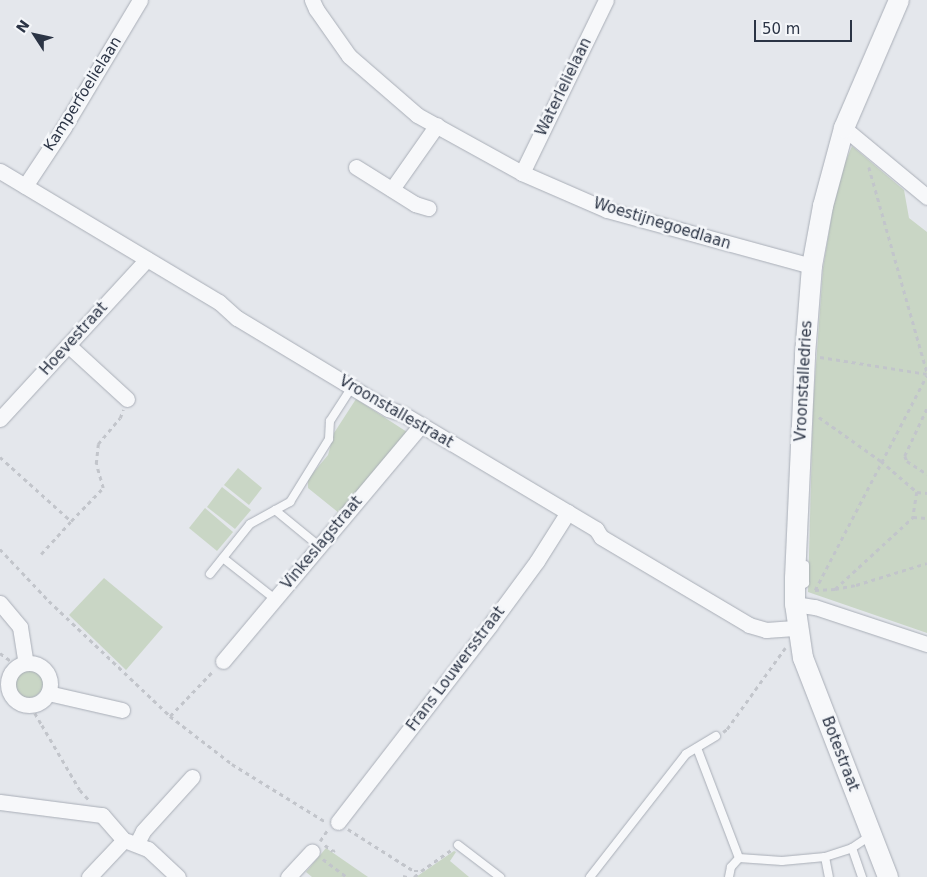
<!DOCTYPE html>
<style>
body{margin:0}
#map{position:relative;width:927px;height:877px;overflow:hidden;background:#e4e7ec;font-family:"DejaVu Sans",sans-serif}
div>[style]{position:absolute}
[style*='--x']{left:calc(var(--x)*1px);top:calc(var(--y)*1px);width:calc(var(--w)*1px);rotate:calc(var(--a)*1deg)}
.green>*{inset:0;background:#c9d6c5}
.round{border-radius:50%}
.path>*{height:2.5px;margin-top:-1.25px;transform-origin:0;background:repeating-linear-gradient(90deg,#c2c5cb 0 4px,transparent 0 8px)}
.roads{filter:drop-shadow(0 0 1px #a9aeb7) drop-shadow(0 0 1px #a9aeb7)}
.service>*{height:8px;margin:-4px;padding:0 4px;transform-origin:4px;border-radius:4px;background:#f7f8fa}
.minor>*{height:15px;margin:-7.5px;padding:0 7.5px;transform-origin:7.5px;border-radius:7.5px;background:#f7f8fa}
.minor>.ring{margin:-7.5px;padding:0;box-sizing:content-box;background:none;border:15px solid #f7f8fa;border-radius:50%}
.tertiary>*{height:20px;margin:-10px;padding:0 10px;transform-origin:10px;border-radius:10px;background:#f7f8fa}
span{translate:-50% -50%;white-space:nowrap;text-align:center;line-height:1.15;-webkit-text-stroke:5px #f4f6f9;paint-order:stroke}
.street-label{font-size:15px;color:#2b3445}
.north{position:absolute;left:10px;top:10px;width:50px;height:50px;-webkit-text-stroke:4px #f4f6f9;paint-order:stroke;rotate:305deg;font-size:14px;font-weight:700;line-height:20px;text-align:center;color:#2b3445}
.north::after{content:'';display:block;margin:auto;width:18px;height:22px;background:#2b3445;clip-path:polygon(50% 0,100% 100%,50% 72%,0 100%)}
.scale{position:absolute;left:754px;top:20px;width:98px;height:22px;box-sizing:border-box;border:2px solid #2b3445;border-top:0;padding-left:6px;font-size:15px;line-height:18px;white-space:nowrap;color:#2b3445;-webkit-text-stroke:4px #f4f6f9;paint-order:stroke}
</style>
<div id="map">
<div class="green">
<i style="clip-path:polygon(852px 146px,904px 190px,909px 218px,927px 232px,927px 633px,808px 592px,813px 406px,823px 268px,833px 208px,845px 163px)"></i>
<i style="clip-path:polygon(356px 399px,407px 432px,339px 513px,308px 488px,308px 479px,328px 455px,334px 433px)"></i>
<i style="clip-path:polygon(238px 468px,262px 488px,249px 505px,224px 485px)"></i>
<i style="clip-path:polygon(222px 487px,251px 510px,235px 529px,207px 507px)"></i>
<i style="clip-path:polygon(205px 508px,233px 532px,217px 551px,189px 528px)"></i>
<i style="clip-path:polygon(104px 578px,163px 627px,126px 670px,69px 615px)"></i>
<i class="round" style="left:13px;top:668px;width:30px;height:30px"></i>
<i style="clip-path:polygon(326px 848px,368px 877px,312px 877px,306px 872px)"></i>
<i style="clip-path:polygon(454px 851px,456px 852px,450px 861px,469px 877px,416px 877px)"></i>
</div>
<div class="path">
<i style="--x:869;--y:167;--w:213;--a:74.2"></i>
<i style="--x:820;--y:357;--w:108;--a:9"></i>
<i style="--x:927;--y:409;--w:52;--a:115.1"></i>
<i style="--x:905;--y:456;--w:5;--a:68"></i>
<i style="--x:907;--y:461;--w:24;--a:33"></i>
<i style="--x:819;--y:417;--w:76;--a:35.4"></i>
<i style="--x:881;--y:461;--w:48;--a:40.7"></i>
<i style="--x:917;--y:492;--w:10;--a:6"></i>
<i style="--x:0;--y:457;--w:96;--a:42"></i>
<i style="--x:71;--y:521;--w:46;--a:-45.9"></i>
<i style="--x:103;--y:488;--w:25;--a:-106"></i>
<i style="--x:96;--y:464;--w:20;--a:-84"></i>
<i style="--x:98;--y:444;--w:34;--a:-50"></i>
<i style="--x:120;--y:418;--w:9;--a:-69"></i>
<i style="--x:917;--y:492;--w:25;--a:99"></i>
<i style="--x:913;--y:517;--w:14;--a:4"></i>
<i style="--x:0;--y:549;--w:71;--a:46.7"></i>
<i style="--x:49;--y:601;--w:167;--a:43.5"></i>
<i style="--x:170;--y:716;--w:78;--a:37.7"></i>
<i style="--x:232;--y:764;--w:110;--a:31.7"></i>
<i style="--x:41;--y:554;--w:45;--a:-47.7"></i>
<i style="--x:835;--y:589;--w:21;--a:-11"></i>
<i style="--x:856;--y:585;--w:74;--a:-17.2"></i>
<i style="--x:815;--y:590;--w:242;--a:-62.5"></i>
<i style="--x:815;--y:590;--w:20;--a:-3"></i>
<i style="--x:835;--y:589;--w:106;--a:-42.7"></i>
<i style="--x:0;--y:653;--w:14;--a:36"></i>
<i style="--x:35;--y:704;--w:9;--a:90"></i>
<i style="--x:35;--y:713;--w:14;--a:60"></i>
<i style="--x:42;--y:725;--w:75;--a:59.7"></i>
<i style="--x:80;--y:790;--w:13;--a:48"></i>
<i style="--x:170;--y:716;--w:62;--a:-46.3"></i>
<i style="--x:723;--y:732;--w:5;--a:-37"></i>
<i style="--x:727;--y:729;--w:100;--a:-54.4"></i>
<i style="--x:348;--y:829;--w:78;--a:32.5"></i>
<i style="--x:414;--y:871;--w:7;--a:0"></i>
<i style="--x:421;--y:871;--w:37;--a:-35"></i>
<i style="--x:320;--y:841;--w:14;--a:-56"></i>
<i style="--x:325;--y:845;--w:10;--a:37"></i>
<i style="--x:333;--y:851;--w:2;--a:-27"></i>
<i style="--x:323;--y:859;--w:30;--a:37"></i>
<i style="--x:403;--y:876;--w:4;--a:14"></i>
<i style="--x:414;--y:877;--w:8;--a:-40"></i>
</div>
<div class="roads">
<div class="service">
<i style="--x:275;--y:510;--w:57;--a:39.3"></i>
<i style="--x:223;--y:558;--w:66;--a:38.3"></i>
<i style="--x:210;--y:574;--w:64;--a:-51.3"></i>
<i style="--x:250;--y:524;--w:46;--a:-28.8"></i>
<i style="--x:290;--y:502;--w:74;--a:-58.2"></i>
<i style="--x:329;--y:439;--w:18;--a:-87"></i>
<i style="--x:330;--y:421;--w:40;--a:-57.1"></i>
<i style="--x:797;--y:589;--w:10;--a:-37"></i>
<i style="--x:805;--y:583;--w:18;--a:-90"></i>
<i style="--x:697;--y:748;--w:118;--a:69.1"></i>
<i style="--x:739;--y:858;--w:43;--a:4"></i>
<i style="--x:782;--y:861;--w:43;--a:-5.3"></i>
<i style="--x:825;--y:857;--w:28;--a:-18"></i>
<i style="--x:852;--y:848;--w:22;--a:-34"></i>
<i style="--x:458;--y:845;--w:53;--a:37.3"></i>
<i style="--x:852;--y:848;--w:31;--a:71"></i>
<i style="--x:825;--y:857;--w:20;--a:79"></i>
<i style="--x:590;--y:877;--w:156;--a:-52"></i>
<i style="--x:686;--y:754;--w:35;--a:-31"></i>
<i style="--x:729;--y:877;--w:10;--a:-79"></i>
<i style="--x:731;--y:867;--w:12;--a:-48"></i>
</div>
<div class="minor">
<i style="--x:312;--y:0;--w:10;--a:66"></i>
<i style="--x:316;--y:9;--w:57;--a:54.9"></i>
<i style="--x:349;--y:56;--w:90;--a:40.9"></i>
<i style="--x:417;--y:115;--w:120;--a:28.9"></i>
<i style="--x:522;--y:173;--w:93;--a:23.5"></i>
<i style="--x:607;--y:210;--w:213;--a:15.3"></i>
<i style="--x:844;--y:128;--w:108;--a:39.7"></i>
<i style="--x:356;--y:167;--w:70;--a:32.1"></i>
<i style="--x:415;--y:204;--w:14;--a:17"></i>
<i style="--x:0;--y:171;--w:255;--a:30.9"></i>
<i style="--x:219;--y:302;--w:24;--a:42"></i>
<i style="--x:237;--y:318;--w:176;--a:31.1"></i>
<i style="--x:388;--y:409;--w:16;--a:18"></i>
<i style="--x:403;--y:414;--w:225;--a:30.8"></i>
<i style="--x:596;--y:529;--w:9;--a:58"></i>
<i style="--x:601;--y:537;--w:172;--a:30.7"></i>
<i style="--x:749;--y:625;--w:18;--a:16"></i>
<i style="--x:766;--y:630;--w:32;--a:-4"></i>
<i style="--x:522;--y:173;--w:192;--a:-64.1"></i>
<i style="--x:25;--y:186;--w:71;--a:-56.5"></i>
<i style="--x:64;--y:127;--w:148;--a:-59.1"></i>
<i style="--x:392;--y:189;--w:78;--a:-54.9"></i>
<i style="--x:68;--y:345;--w:80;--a:42.5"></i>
<i style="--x:0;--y:419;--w:217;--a:-47.4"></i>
<i style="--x:0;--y:603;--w:31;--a:50"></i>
<i style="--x:20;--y:627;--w:36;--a:81"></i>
<i style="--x:795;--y:604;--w:20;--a:9"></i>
<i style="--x:815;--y:607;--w:118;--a:18.3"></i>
<i style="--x:223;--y:661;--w:308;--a:-50"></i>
<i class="ring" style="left:8px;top:663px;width:27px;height:27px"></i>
<i style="--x:48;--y:693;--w:76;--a:12.9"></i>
<i style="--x:0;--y:802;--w:103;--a:7.3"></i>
<i style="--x:102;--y:815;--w:33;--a:49"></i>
<i style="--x:338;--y:822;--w:249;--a:-52.3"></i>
<i style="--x:490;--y:625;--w:79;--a:-53.7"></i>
<i style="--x:537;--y:561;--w:58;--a:-57.7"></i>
<i style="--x:127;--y:841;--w:22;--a:21"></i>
<i style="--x:148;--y:849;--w:41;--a:43"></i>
<i style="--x:137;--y:843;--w:13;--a:-63"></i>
<i style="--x:143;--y:831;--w:73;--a:-47.8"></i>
<i style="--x:89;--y:877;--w:51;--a:-46.6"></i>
<i style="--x:288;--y:877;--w:35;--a:-47"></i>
</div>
<div class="tertiary">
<i style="--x:888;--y:877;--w:235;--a:-111.2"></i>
<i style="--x:803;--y:658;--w:55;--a:-98.4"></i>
<i style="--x:795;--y:604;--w:26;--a:-90"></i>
<i style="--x:795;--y:578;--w:223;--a:-87.4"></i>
<i style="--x:805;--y:355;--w:89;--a:-85.5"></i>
<i style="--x:812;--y:266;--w:61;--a:-79.6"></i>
<i style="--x:823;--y:206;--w:81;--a:-74.9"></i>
<i style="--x:844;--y:128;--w:139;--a:-66.7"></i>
</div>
</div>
<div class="street-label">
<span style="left:564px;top:87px;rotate:-64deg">Waterlelielaan</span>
<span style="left:83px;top:94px;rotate:-58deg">Kamperfoelielaan</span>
<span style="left:662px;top:224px;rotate:17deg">Woestijnegoedlaan</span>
<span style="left:74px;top:339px;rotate:-48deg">Hoevestraat</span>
<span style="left:804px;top:381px;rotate:-87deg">Vroonstalledries</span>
<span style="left:396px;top:412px;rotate:30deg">Vroonstallestraat</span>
<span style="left:322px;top:543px;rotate:-50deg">Vinkeslagstraat</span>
<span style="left:456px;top:669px;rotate:-53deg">Frans Louwersstraat</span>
<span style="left:840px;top:754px;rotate:69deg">Botestraat</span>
</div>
<div class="north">N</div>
<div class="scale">50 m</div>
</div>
